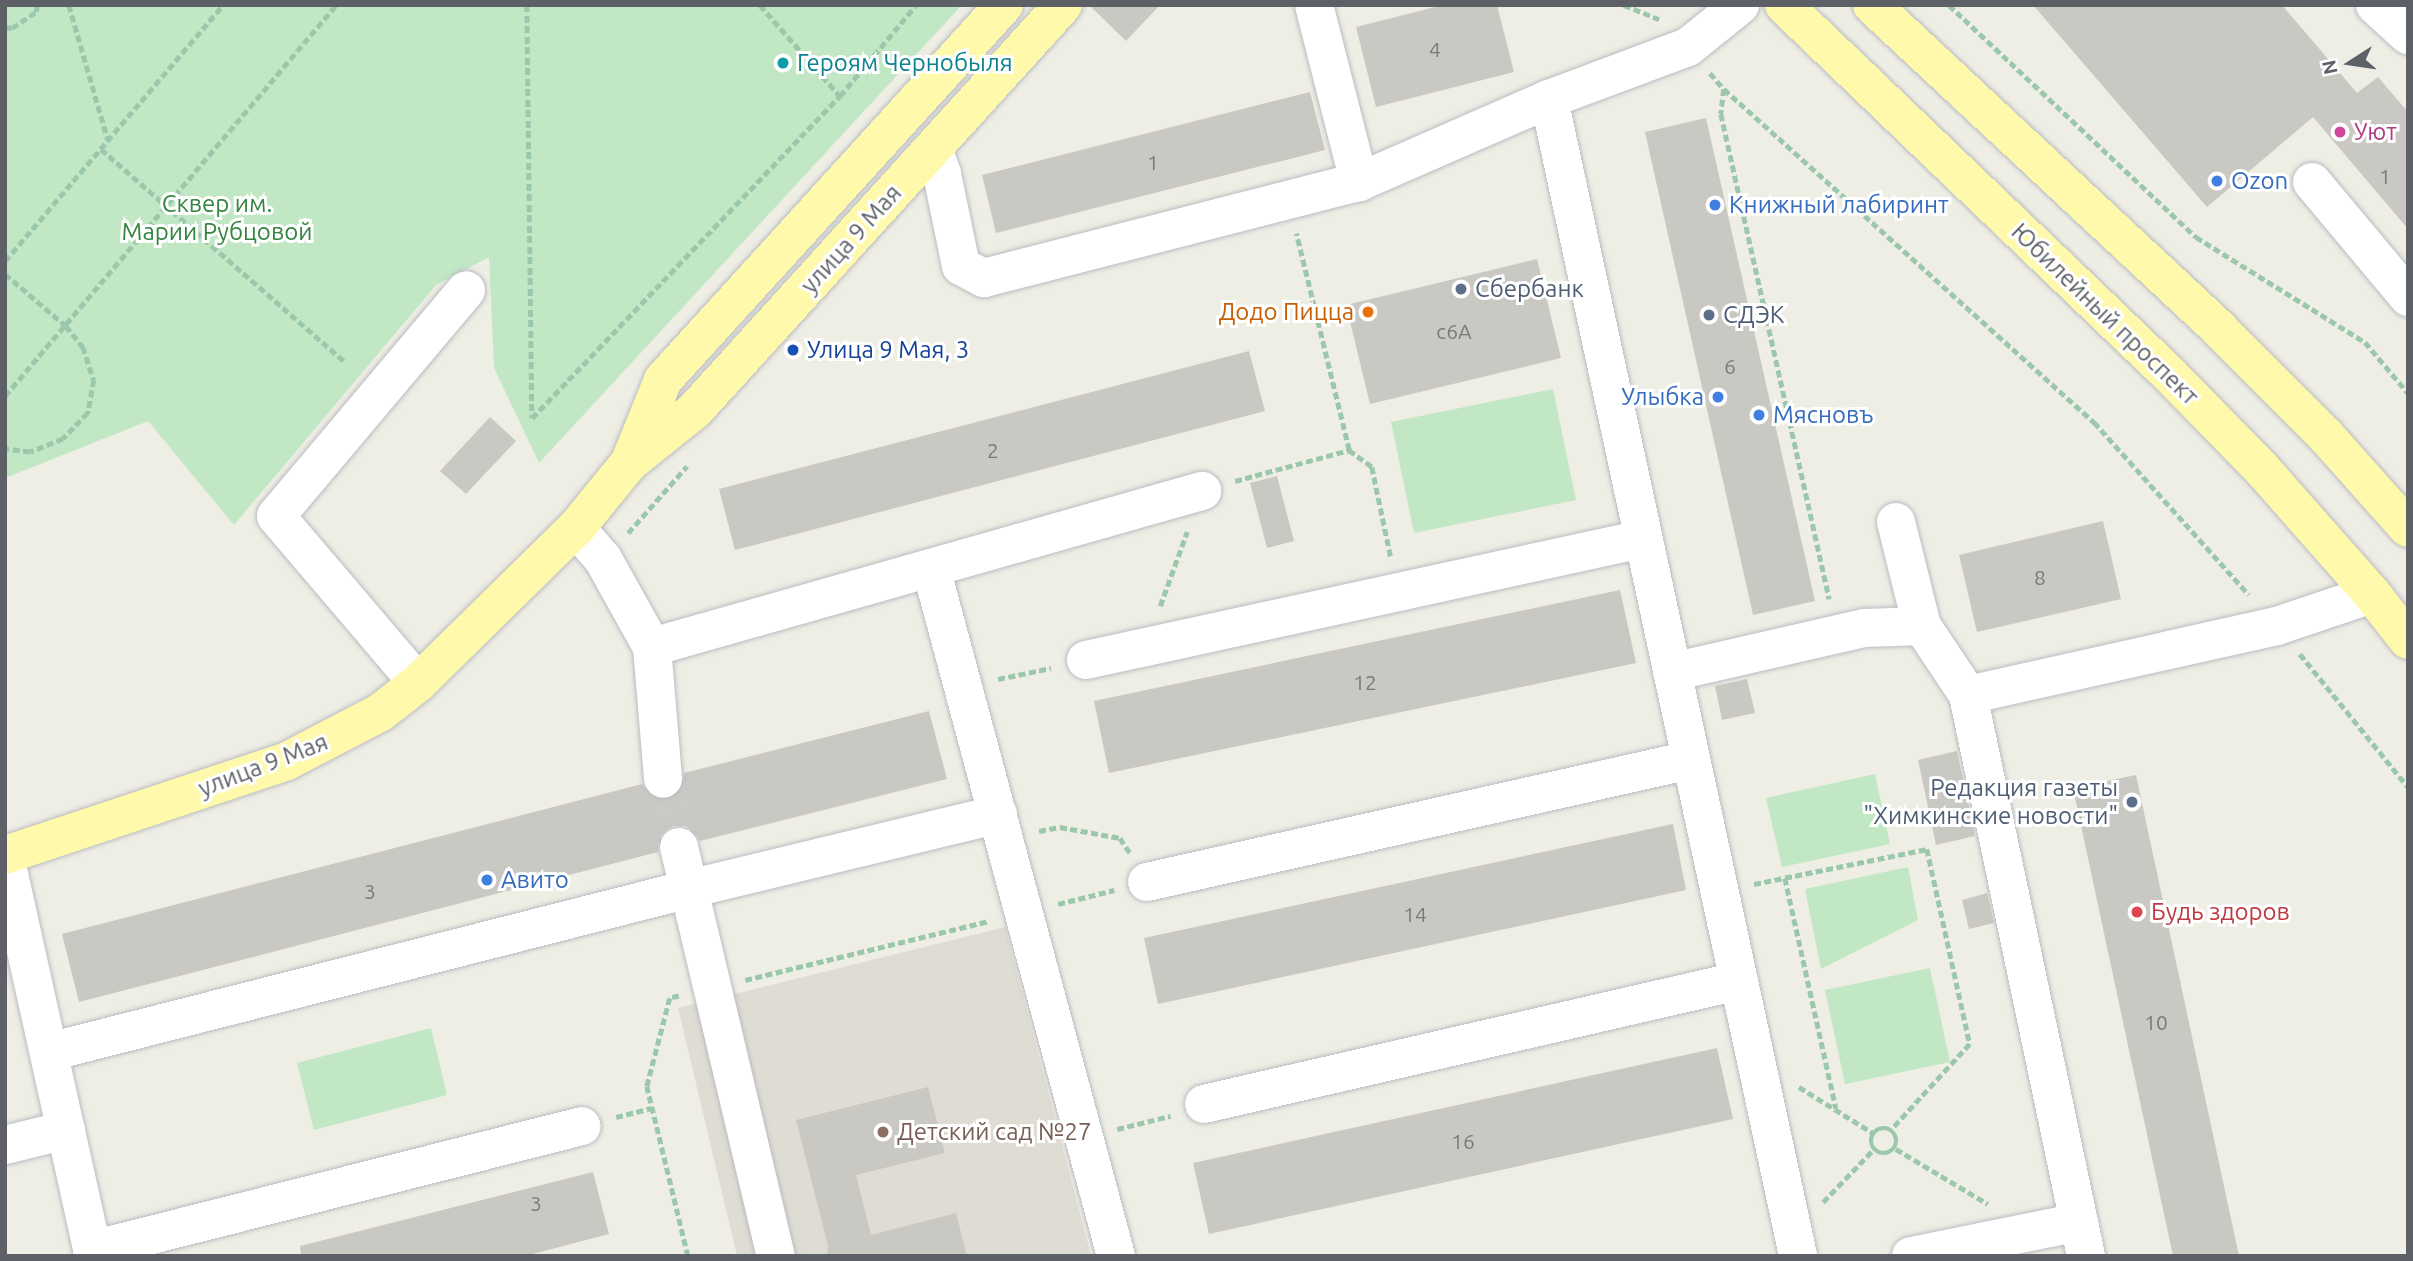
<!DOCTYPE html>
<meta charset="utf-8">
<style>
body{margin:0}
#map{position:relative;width:2413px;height:1261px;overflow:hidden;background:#efeee5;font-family:Ubuntu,sans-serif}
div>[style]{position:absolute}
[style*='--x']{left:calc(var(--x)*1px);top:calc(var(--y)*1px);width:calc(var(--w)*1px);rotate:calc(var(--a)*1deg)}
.education>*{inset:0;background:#dfddd3}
.green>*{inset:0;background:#c2e7c5}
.building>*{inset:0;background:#cac8c2}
.minor-tunnel>*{height:38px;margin-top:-19px;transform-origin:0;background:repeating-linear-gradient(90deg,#cacac5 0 38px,transparent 0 57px)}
.path>*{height:4.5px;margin-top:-2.25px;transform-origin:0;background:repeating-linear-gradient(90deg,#9bc8ac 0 7px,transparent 0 10.5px)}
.path>.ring{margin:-2.25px;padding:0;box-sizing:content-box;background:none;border:4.5px solid #9bc8ac;border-radius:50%}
.roads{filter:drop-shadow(0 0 2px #babcc1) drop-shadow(0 0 2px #babcc1)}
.minor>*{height:38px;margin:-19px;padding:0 19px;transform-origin:19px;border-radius:19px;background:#fff}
.major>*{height:38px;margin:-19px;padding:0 19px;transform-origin:19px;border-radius:19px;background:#fff9ab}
.dots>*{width:19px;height:19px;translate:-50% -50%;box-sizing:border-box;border:4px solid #fff;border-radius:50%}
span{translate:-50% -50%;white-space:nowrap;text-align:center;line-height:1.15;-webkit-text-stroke:6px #fff;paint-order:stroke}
.number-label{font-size:21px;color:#787a7d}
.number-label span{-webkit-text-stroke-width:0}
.culture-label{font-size:24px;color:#0d838f}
.left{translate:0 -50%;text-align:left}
.hotel-label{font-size:24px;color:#b23c85}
.shop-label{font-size:24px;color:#366cbe}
.right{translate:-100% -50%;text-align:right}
.park-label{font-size:24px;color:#348540}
.street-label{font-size:24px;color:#5d6066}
.service-label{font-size:24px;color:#4e5e75}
.food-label{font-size:24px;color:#c56008}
.transit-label{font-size:24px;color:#164399}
.health-label{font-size:24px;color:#be3a42}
.education-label{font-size:24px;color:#785e54}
.frame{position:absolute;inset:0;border:7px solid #5d6066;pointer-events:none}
.north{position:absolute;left:2315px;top:28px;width:70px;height:70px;-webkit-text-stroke:5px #fff;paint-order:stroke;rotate:258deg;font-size:19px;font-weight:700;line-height:28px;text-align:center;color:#5d6066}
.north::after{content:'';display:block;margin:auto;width:24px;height:32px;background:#5d6066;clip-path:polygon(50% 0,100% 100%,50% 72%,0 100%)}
</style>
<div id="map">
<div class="education">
<i style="clip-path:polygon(1005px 927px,1091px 1256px,737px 1256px,678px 1008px)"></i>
</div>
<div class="green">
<i style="clip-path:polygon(5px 5px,962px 5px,539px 463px,494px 368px,489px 257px,436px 285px,234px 525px,148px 421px,5px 478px)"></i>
<i style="clip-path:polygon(1553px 389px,1576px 500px,1414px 533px,1391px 422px)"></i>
<i style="clip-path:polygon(1875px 774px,1890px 844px,1782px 867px,1766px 798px)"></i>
<i style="clip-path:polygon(1908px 867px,1918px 920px,1821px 969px,1805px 889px)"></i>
<i style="clip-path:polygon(1930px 968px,1950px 1062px,1845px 1084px,1825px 990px)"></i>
<i style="clip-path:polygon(431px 1028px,447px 1095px,314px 1130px,297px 1063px)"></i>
</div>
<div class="building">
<i style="clip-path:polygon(1089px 5px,1160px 5px,1126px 41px)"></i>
<i style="clip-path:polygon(1443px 5px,1497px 5px,1514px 72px,1376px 107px,1356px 27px)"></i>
<i style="clip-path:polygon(2033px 5px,2282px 5px,2357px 93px,2378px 77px,2408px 112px,2408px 229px,2313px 117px,2207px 207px)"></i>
<i style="clip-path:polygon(1310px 92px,1325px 150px,996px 233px,982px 175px)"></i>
<i style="clip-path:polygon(1706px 118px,1815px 601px,1753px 615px,1645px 132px)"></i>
<i style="clip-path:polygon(1537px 259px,1561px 358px,1370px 404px,1346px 305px)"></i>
<i style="clip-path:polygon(1249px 351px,1265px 411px,735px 550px,719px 489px)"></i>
<i style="clip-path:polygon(490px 417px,516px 441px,466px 494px,440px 471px)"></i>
<i style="clip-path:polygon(1277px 476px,1294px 541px,1267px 548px,1250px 483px)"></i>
<i style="clip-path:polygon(2103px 521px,2121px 599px,1977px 632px,1959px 555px)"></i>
<i style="clip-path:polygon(1620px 590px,1636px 663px,1109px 773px,1094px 701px)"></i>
<i style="clip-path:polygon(1747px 679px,1755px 713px,1722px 720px,1715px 686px)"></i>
<i style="clip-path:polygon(929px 711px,947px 779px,700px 841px,695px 833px,686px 826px,673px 826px,665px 831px,658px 840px,658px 852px,79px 1002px,62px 934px,642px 784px,653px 798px,665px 801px,675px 797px,682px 789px,684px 773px)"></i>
<i style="clip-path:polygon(1957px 751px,1975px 836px,1936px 845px,1918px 760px)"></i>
<i style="clip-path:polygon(2136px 775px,2239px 1256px,2173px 1256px,2073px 788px)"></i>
<i style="clip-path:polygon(1673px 824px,1686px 890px,1158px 1004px,1144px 938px)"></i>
<i style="clip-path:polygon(1987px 893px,1994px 923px,1969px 929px,1962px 900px)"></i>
<i style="clip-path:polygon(1717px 1048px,1733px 1119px,1209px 1234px,1193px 1163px)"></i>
<i style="clip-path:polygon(928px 1087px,945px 1153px,856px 1175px,871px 1235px,956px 1213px,967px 1256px,827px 1256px,828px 1246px,796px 1120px)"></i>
<i style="clip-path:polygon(593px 1172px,609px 1234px,525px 1256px,301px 1256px,300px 1246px)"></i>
</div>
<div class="minor-tunnel">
<i style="--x:663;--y:779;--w:70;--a:76.8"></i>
</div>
<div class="path">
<i style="--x:69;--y:5;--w:141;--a:73.9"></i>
<i style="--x:527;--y:5;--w:413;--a:89.3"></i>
<i style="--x:532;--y:418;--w:446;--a:-46.3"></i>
<i style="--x:840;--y:96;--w:119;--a:-50.1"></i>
<i style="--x:760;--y:5;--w:121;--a:48.7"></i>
<i style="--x:1624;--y:5;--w:38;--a:22"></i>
<i style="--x:1949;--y:5;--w:339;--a:43.2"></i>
<i style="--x:2196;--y:237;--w:199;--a:31.9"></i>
<i style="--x:2365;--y:342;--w:67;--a:49.9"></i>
<i style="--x:5;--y:27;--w:7;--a:8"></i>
<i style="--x:12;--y:28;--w:29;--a:-34"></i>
<i style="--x:36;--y:12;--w:7;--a:-82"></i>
<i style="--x:1710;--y:73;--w:21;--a:49"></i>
<i style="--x:1724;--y:89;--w:498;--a:42"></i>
<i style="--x:2094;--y:422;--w:232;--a:48.1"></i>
<i style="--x:1724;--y:89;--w:25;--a:97"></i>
<i style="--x:1721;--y:114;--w:497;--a:77.4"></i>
<i style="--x:101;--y:149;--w:325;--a:41.1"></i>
<i style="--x:5;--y:261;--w:336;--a:-49.6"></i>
<i style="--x:5;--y:274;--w:80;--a:40.4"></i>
<i style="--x:66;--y:326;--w:27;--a:51"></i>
<i style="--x:83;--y:347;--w:35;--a:72"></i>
<i style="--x:94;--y:380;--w:34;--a:100"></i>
<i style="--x:88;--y:413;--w:36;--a:134"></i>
<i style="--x:63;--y:439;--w:35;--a:158"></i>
<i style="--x:30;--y:452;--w:25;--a:-173"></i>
<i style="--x:5;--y:396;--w:512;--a:-49.75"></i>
<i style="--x:1349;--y:450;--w:29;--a:36"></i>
<i style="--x:1372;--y:467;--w:93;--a:78.2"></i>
<i style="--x:1235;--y:481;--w:118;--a:-15.2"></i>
<i style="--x:1349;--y:450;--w:223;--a:-103.7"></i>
<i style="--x:628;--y:533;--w:89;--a:-48.6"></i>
<i style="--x:1160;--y:606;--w:79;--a:-70"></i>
<i style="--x:2300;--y:654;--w:171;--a:50.9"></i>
<i style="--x:998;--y:679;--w:54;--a:-11.7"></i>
<i style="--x:1039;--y:831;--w:21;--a:-11"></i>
<i style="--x:1060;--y:827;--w:61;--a:10.4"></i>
<i style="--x:1120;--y:838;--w:18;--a:56"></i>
<i style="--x:1785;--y:878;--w:236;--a:77.5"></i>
<i style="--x:1754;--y:884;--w:177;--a:-11.4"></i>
<i style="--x:1927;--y:849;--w:200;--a:77.6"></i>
<i style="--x:1970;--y:1044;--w:115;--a:132.5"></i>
<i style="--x:1058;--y:904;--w:58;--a:-14"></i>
<i style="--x:745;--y:980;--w:250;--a:-13.6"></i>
<i style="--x:679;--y:996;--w:9;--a:167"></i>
<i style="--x:670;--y:998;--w:91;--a:104.6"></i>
<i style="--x:647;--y:1086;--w:175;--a:76.4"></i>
<i style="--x:1799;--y:1087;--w:87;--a:31.9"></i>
<i style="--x:616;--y:1117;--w:37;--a:-14"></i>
<i class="ring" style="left:1871px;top:1128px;width:21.5px;height:21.5px"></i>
<i style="--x:1117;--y:1129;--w:55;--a:-13.8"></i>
<i style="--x:1896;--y:1149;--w:107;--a:30.9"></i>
<i style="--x:1823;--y:1202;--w:74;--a:-46.1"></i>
</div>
<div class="roads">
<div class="minor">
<i style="--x:1314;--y:5;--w:183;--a:75.7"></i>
<i style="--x:2375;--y:5;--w:45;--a:42.3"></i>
<i style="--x:1549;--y:99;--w:1183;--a:77.85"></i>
<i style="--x:933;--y:149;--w:27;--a:70"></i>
<i style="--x:942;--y:174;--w:94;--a:78.3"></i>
<i style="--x:961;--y:266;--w:26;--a:28"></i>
<i style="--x:984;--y:278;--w:387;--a:-14.4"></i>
<i style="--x:1359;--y:182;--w:207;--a:-23.6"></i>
<i style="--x:1549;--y:99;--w:148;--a:-20.5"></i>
<i style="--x:1688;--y:47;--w:67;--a:-38.9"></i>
<i style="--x:2312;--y:182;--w:150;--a:50.1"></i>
<i style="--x:1896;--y:522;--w:107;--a:76"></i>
<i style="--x:1922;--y:626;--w:83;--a:56.3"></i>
<i style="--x:1968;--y:695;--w:573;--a:78.12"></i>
<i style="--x:576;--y:528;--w:41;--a:48.9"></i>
<i style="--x:603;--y:559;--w:101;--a:60.9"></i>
<i style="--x:652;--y:647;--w:132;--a:85.2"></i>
<i style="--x:931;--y:568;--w:712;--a:74.95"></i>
<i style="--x:652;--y:647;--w:572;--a:-15.84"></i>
<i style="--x:1086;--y:660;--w:569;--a:-12.28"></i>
<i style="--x:1672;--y:672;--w:197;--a:-12.9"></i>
<i style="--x:1864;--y:628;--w:58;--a:-2"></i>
<i style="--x:418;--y:683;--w:219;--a:-130.4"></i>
<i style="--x:276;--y:516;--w:295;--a:-49.9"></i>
<i style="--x:1968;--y:695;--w:317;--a:-12.6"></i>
<i style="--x:2277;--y:626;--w:100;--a:-18.6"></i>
<i style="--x:679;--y:847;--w:43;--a:76.6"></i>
<i style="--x:689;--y:889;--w:318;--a:-13.6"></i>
<i style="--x:5;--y:856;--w:410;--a:77.5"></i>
<i style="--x:1147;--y:882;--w:557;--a:-12.66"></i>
<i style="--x:49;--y:1052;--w:660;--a:-14.29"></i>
<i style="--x:689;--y:889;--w:377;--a:76.7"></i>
<i style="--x:1204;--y:1104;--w:548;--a:-12.97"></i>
<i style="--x:5;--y:1145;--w:63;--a:-13.8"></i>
<i style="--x:92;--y:1250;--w:505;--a:-14.2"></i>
<i style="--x:1911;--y:1256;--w:171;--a:-11.4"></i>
</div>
<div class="major">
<i style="--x:1784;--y:5;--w:532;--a:43.78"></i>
<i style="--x:2168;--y:373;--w:133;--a:45.6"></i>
<i style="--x:2261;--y:468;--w:168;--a:48.6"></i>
<i style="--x:2372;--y:594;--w:58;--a:52"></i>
<i style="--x:1872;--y:5;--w:475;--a:43"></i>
<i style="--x:2219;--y:329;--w:151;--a:45"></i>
<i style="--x:2326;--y:436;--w:123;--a:48.3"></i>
<i style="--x:630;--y:461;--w:87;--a:-67.8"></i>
<i style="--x:663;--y:380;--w:507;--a:-47.72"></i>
<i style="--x:5;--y:855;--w:297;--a:-18.4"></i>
<i style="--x:287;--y:761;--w:106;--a:-27.5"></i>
<i style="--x:381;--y:712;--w:47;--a:-38.1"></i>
<i style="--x:418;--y:683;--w:221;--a:-44.5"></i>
<i style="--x:576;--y:528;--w:84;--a:-50.8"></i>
<i style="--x:629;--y:463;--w:85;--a:-38.8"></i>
<i style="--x:695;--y:410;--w:547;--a:-47.74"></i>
</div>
</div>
<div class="dots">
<i style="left:783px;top:63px;background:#0f9aa8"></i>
<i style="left:2340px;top:132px;background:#d1479c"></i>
<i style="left:2217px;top:181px;background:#3f7fe0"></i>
<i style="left:1715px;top:205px;background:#3f7fe0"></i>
<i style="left:1461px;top:289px;background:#5c6f8a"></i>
<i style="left:1368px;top:312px;background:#e8710a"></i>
<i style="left:1709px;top:315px;background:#5c6f8a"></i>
<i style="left:793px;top:350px;background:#1a4fb4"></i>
<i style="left:1718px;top:397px;background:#3f7fe0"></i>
<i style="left:1759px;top:415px;background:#3f7fe0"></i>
<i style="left:2132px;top:802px;background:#5c6f8a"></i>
<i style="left:487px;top:880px;background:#3f7fe0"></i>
<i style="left:2137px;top:912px;background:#e0444e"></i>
<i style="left:883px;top:1132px;background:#8d6e63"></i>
</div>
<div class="number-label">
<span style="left:1435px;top:49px">4</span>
<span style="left:1153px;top:162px">1</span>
<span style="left:2385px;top:176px">1</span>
<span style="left:1454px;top:331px">с6А</span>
<span style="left:1730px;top:366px">6</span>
<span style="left:993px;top:450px">2</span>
<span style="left:2040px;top:577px">8</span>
<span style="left:1365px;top:682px">12</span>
<span style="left:370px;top:891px">3</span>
<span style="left:1415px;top:914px">14</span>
<span style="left:2156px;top:1022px">10</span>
<span style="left:1463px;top:1141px">16</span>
<span style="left:536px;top:1203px">3</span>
</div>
<div class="culture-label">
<span class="left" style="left:797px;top:63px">Героям Чернобыля</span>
</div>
<div class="hotel-label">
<span class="left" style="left:2354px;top:132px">Уют</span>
</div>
<div class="shop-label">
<span class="left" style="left:2231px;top:181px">Ozon</span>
<span class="left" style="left:1729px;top:205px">Книжный лабиринт</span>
<span class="right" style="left:1704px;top:397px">Улыбка</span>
<span class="left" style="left:1773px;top:415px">Мясновъ</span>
<span class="left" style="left:501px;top:880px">Авито</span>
</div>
<div class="park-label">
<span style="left:217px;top:218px">Сквер им.<br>Марии Рубцовой</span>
</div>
<div class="street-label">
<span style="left:851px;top:239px;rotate:-48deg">улица 9 Мая</span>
<span style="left:2105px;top:314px;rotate:44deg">Юбилейный проспект</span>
<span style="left:263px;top:765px;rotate:-21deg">улица 9 Мая</span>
</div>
<div class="service-label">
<span class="left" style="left:1475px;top:289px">Сбербанк</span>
<span class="left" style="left:1723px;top:315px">СДЭК</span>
<span class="right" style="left:2118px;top:802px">Редакция газеты<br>"Химкинские новости"</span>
</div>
<div class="food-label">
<span class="right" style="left:1354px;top:312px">Додо Пицца</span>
</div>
<div class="transit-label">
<span class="left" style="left:807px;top:350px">Улица 9 Мая, 3</span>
</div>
<div class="health-label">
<span class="left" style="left:2151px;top:912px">Будь здоров</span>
</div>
<div class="education-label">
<span class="left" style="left:897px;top:1132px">Детский сад №27</span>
</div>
<div class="frame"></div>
<div class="north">N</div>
</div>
